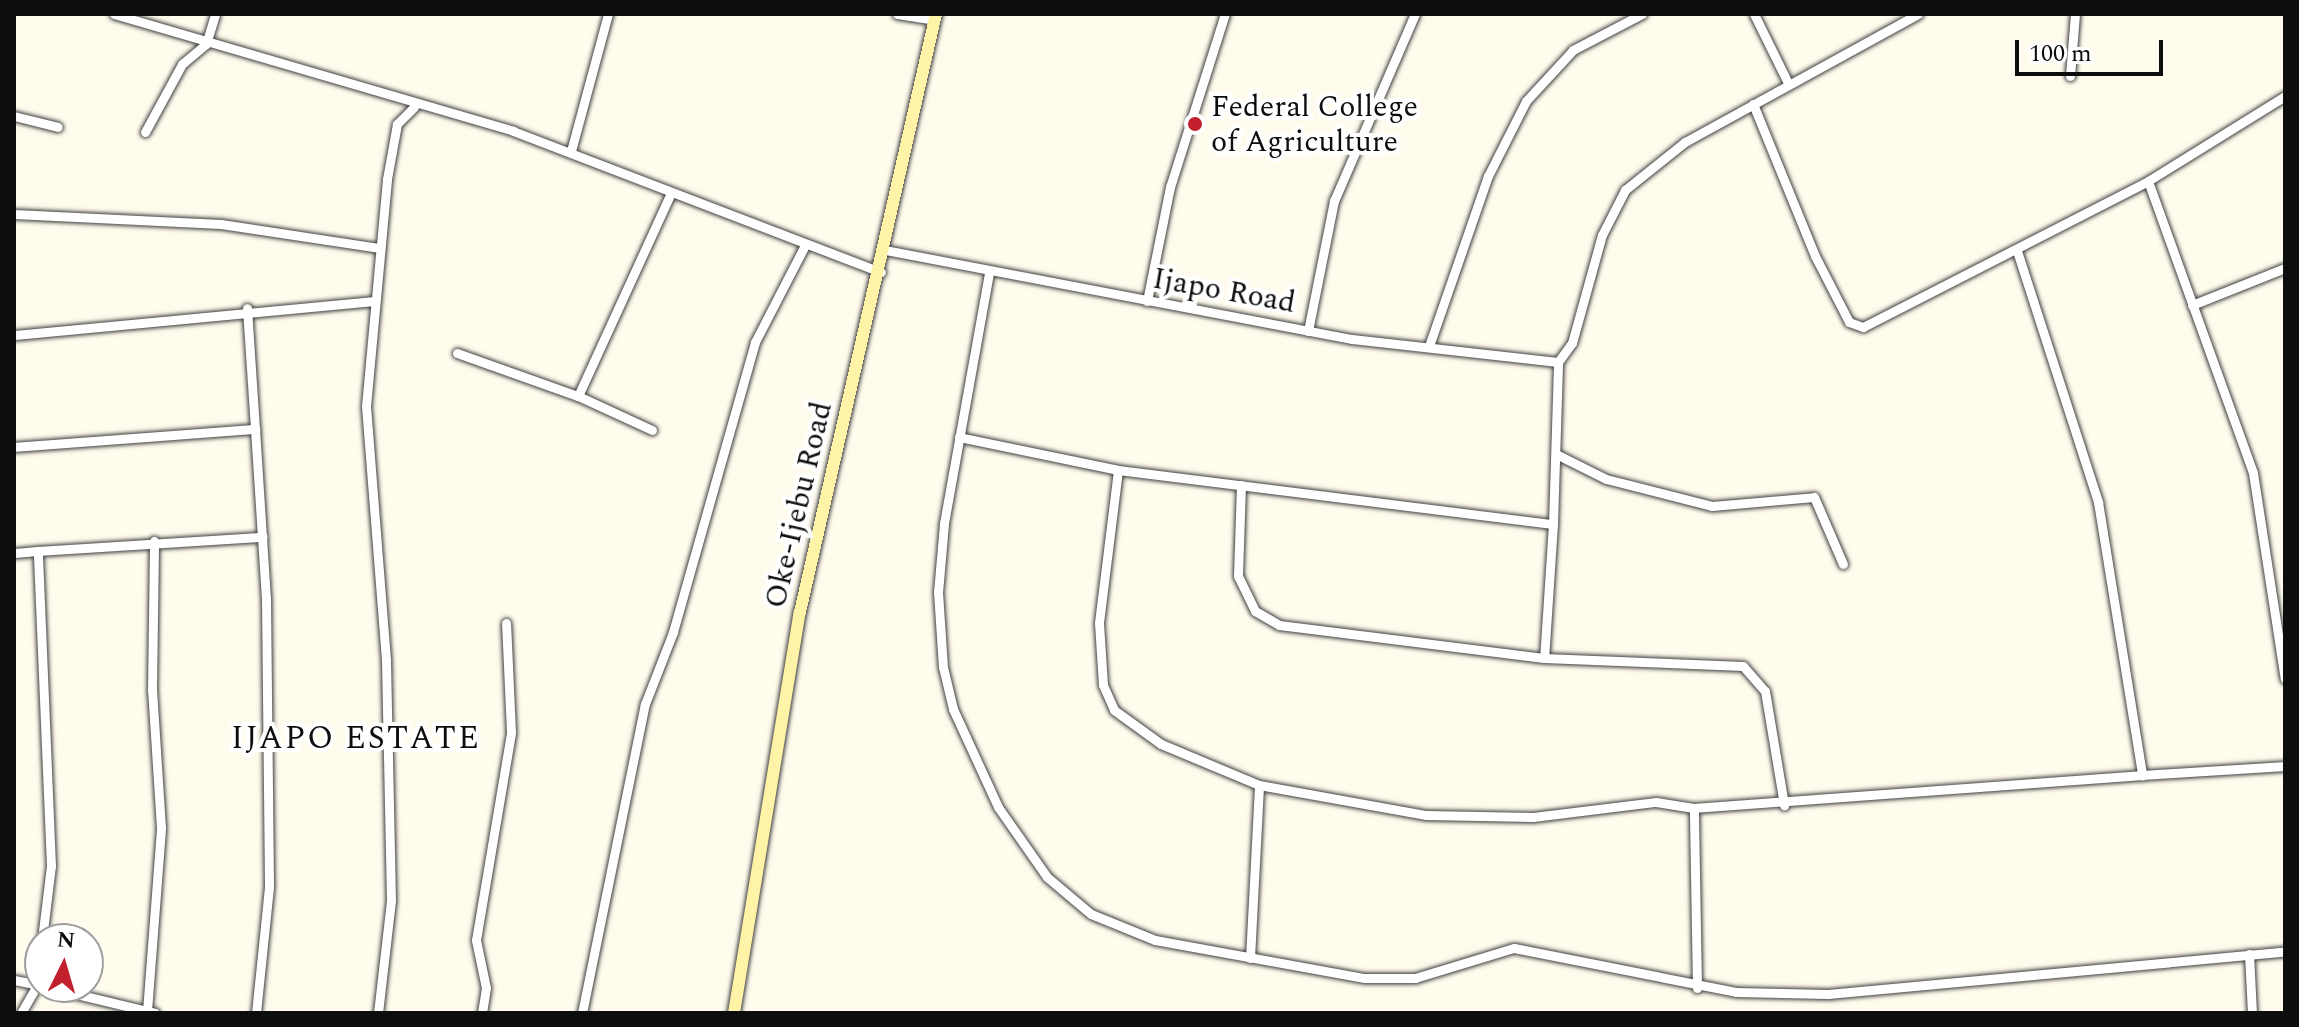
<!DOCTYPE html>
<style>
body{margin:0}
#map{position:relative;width:2299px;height:1027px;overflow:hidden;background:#fffbed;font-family:Spectral,serif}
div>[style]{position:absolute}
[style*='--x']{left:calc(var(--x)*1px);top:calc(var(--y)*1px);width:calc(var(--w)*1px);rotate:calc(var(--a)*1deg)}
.roads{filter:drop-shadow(0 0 2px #404040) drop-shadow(0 0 2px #404040)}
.minor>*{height:9px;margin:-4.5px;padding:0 4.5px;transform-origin:4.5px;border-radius:4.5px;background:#fff}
.secondary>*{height:12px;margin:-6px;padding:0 6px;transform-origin:6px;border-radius:6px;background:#fff3a8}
.dots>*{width:22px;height:22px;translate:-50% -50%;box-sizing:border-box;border:4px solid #fff;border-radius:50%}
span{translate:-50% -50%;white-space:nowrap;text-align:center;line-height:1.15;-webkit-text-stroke:8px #fff;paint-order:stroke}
.poi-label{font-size:30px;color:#0d0d0d}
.left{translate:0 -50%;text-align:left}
.street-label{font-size:30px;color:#0d0d0d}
.neighbourhood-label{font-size:32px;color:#0d0d0d;letter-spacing:2px}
.frame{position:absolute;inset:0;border:16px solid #0d0d0d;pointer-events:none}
.north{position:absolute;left:24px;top:923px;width:80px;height:80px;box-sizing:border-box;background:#fff;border:2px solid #9e9e9e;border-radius:50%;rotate:5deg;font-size:22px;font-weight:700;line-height:32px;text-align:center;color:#0d0d0d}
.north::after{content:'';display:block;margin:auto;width:28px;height:36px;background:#c2202c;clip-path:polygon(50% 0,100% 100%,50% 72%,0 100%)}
.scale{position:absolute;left:2015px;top:40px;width:148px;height:36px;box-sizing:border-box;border:4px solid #0d0d0d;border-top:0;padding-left:10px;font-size:24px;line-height:28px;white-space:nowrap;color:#0d0d0d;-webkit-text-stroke:6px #fff;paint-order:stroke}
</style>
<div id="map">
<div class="roads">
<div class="minor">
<i style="--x:114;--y:14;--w:416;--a:16.3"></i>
<i style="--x:513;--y:131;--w:394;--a:21"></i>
<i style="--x:897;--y:14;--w:38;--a:9"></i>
<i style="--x:1754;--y:14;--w:77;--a:63.8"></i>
<i style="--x:2070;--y:76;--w:62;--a:-85.4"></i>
<i style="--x:1753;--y:104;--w:164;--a:67.8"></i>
<i style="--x:1815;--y:256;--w:74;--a:62.7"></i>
<i style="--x:1849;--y:322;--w:15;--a:20"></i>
<i style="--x:1863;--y:327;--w:320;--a:-27.1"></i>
<i style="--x:2148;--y:181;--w:161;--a:-31.8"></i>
<i style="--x:14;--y:116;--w:45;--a:14"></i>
<i style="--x:145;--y:132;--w:77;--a:-61.4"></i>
<i style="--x:182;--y:64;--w:31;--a:-40"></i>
<i style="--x:206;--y:44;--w:31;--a:-73"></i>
<i style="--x:571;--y:151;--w:142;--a:-74.9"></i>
<i style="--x:2148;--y:181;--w:310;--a:70.2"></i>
<i style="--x:2253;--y:473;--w:208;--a:81.2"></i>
<i style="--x:14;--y:214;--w:207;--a:2.8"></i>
<i style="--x:221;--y:224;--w:161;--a:8.6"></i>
<i style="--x:885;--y:250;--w:475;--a:10.8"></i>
<i style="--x:1352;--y:339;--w:207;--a:6.4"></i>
<i style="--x:2017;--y:251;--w:264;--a:72.1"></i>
<i style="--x:2098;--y:502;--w:277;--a:80.8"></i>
<i style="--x:2142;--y:775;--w:143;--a:-3.6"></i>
<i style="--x:989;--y:273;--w:255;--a:100.2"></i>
<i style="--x:944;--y:524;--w:68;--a:95"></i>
<i style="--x:938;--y:592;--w:75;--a:86.2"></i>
<i style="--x:943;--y:667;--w:43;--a:76.6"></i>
<i style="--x:953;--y:709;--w:108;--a:65.3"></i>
<i style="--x:998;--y:807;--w:85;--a:55"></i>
<i style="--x:1047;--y:877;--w:57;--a:40.1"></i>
<i style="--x:1091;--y:914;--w:69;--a:22.1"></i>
<i style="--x:1155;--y:940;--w:213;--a:10.3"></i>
<i style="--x:1365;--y:978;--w:50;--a:0"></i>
<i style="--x:1415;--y:978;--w:103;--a:-16.9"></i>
<i style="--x:1514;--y:948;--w:226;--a:11.2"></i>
<i style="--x:1736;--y:992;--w:92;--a:1.2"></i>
<i style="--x:1828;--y:994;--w:459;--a:-5.3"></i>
<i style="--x:1147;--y:301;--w:116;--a:-78.6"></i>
<i style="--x:1170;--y:187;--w:182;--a:-72.4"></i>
<i style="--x:2192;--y:305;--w:100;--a:-21.7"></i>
<i style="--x:1308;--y:331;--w:133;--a:-78.7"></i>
<i style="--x:1334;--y:201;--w:204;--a:-66.6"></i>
<i style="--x:14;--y:335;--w:360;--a:-5.4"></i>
<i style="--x:1429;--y:346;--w:180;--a:-70.9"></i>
<i style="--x:1488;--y:176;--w:84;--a:-63.1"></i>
<i style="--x:1526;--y:101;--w:69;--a:-47.3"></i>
<i style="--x:1573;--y:50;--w:78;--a:-27.6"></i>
<i style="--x:457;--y:353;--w:128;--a:19.6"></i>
<i style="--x:255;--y:429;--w:170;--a:86.3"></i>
<i style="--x:266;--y:599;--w:288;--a:89.4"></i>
<i style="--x:269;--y:887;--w:127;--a:95.9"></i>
<i style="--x:652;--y:430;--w:81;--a:-155.3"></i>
<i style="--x:578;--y:396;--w:221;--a:-65.4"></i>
<i style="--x:959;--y:437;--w:162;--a:11.7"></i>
<i style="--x:1118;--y:470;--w:438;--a:7.1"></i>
<i style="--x:1553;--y:524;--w:134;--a:93.8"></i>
<i style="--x:14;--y:447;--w:242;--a:-4.3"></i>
<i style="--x:255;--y:429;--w:121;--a:-93.8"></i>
<i style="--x:1556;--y:454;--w:56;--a:26.6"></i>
<i style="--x:1606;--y:479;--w:109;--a:14.3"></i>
<i style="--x:1712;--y:506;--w:102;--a:-5"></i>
<i style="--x:1814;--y:497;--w:73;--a:66.6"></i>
<i style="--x:1118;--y:470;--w:154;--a:97.1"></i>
<i style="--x:1099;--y:623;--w:62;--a:86.3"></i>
<i style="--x:1103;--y:685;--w:27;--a:66"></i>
<i style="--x:1114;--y:710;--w:58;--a:35.9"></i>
<i style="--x:1161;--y:744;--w:106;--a:22.7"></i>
<i style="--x:1259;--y:785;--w:170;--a:10.2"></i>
<i style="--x:1426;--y:815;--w:107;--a:1.1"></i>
<i style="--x:1533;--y:817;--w:124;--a:-7"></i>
<i style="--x:1656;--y:802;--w:38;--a:9"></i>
<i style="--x:1241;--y:485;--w:91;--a:91.9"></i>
<i style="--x:1238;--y:576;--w:39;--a:64"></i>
<i style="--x:1255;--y:611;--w:28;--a:30"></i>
<i style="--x:1279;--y:625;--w:267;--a:7.1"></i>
<i style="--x:1544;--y:658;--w:199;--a:2.3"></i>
<i style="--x:1743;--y:666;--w:33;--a:49"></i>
<i style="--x:1765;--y:691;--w:116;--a:80.5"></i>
<i style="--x:1553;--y:524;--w:162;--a:-88.2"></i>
<i style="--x:1558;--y:362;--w:24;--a:-54"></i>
<i style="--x:1572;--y:343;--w:112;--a:-74.5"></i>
<i style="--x:1602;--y:235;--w:51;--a:-62.9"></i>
<i style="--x:1625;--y:190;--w:77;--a:-38.7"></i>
<i style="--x:1685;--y:142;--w:266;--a:-28.8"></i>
<i style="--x:14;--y:553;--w:24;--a:-5"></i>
<i style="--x:42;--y:939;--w:74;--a:-83"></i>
<i style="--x:51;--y:866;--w:315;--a:-92.4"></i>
<i style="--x:38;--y:551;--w:225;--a:-3.6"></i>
<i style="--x:2249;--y:954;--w:59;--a:87.1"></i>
<i style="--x:1250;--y:958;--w:173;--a:-87"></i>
<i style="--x:14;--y:980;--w:26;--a:11"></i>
<i style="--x:47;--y:987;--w:111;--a:13.5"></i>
<i style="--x:1697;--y:988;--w:180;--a:-91"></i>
<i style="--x:1694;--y:808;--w:449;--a:-4.2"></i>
<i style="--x:147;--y:1011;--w:184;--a:-85.6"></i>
<i style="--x:161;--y:828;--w:138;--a:-93.7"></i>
<i style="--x:152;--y:690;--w:149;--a:-89.2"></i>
<i style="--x:21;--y:1013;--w:32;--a:-60"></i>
<i style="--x:37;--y:985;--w:24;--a:-83"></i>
<i style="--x:378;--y:1013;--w:114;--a:-83.4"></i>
<i style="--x:391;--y:900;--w:240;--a:-91.2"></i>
<i style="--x:386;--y:660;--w:255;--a:-94.5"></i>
<i style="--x:366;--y:406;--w:228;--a:-84.7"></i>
<i style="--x:387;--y:179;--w:56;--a:-79.7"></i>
<i style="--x:397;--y:124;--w:24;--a:-45"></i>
<i style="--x:482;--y:1013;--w:25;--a:-81"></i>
<i style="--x:486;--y:988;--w:49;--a:-101.8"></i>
<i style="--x:476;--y:940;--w:211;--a:-80.4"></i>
<i style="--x:511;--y:732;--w:109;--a:-92.6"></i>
<i style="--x:582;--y:1013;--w:315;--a:-78.5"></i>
<i style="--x:645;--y:704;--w:77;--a:-68.7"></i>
<i style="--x:673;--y:632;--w:301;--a:-74.2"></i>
<i style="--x:755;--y:342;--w:109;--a:-62.7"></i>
</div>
<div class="secondary">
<i style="--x:734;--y:1013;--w:406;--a:-80.7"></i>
<i style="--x:800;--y:612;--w:613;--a:-77.19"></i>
</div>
</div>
<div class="dots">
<i style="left:1195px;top:124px;background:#c2202c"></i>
</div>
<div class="poi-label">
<span class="left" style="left:1211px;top:124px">Federal College<br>of Agriculture</span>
</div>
<div class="street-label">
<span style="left:1224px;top:291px;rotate:10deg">Ijapo Road</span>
<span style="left:799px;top:505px;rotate:-77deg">Oke-Ijebu Road</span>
</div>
<div class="neighbourhood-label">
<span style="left:356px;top:739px">IJAPO ESTATE</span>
</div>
<div class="frame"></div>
<div class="north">N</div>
<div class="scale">100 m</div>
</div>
